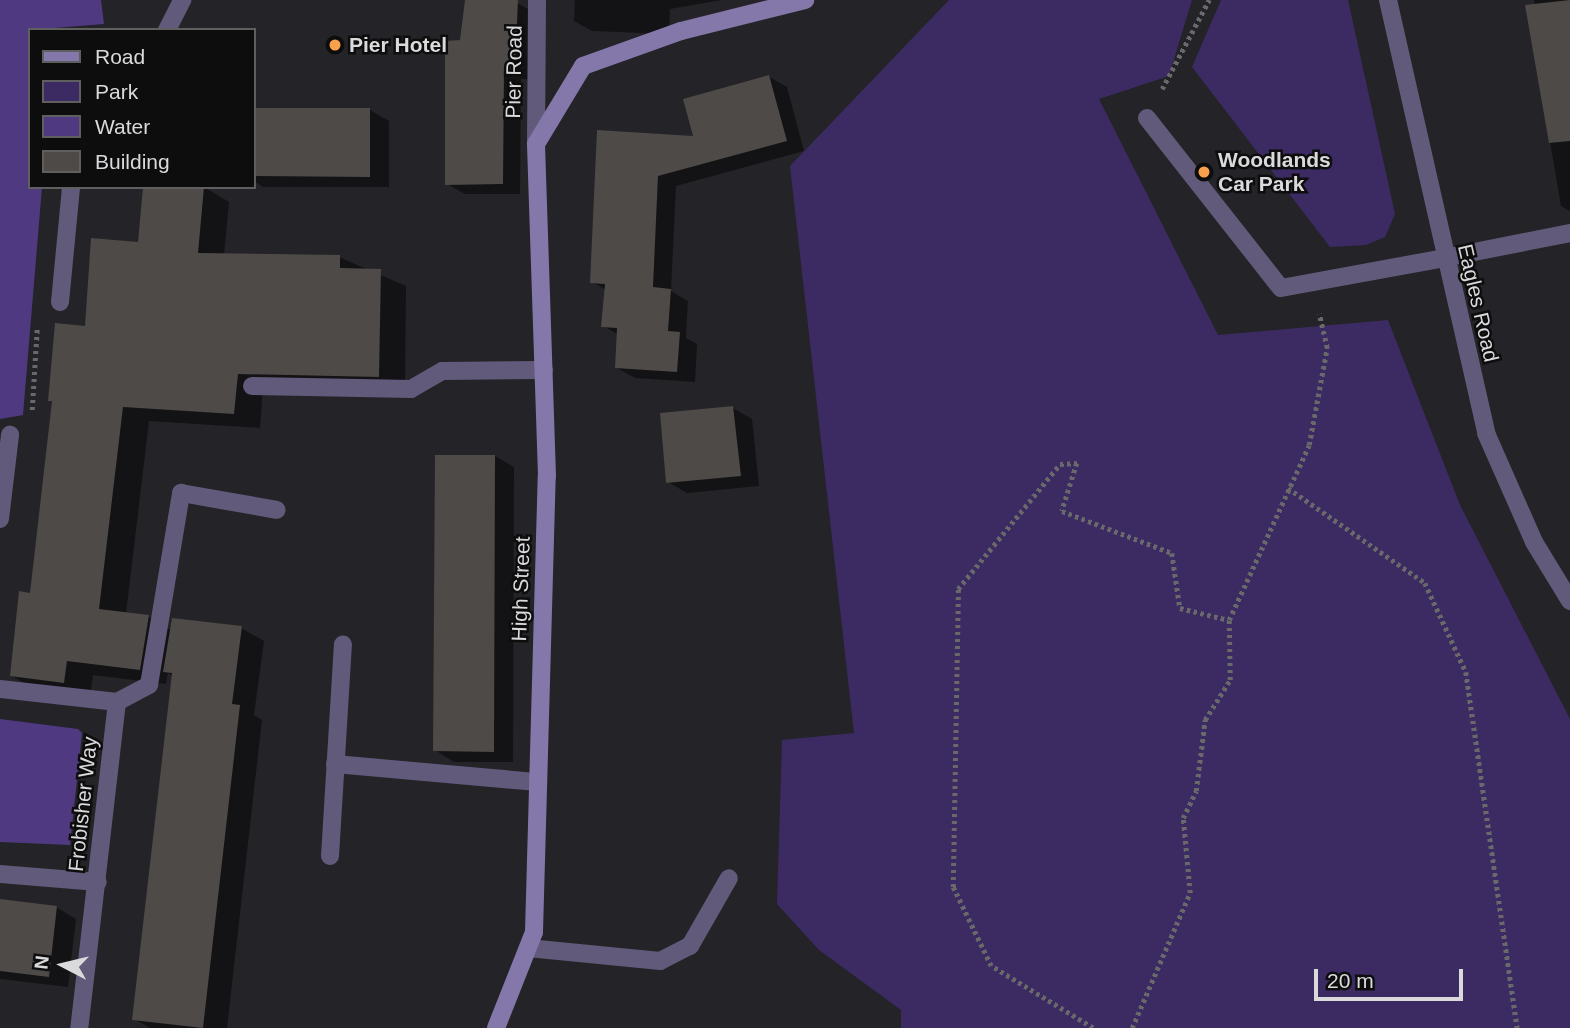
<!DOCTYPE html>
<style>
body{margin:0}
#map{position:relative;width:1570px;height:1028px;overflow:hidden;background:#242327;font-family:Arial,sans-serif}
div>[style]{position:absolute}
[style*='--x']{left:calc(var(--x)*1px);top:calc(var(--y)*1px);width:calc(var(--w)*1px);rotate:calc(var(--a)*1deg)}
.green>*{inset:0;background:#3c2b62}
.water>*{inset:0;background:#4f3a81}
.shadow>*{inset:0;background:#0007}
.building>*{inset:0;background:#4d4a47}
.path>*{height:4.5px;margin-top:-2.25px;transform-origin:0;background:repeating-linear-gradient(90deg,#69686b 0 3.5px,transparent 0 7px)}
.lane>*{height:18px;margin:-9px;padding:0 9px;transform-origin:9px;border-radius:9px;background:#615a7a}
.street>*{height:18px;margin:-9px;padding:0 9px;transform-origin:9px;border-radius:9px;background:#615a7a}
.secondary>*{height:18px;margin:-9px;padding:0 9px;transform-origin:9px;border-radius:9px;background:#8478ab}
.dots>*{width:19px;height:19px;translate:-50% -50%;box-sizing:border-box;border:4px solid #0d0d0e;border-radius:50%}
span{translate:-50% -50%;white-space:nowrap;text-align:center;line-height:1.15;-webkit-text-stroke:5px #0d0d0e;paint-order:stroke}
.poi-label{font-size:21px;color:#dadadc;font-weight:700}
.left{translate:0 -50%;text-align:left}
.street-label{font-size:21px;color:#dadadc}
.legend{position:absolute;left:28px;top:28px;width:228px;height:161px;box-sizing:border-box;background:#0d0d0e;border:2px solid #5f5f60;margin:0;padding:9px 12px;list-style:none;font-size:21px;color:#dadadc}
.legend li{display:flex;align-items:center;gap:14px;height:35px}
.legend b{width:35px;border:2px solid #5f5f60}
.north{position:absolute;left:28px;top:930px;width:70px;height:70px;-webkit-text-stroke:5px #0d0d0e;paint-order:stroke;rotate:277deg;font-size:19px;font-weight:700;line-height:28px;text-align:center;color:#dadadc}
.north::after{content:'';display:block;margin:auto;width:24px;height:32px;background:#dadadc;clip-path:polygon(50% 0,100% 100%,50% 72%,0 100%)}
.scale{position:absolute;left:1314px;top:969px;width:149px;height:32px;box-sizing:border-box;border:4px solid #dadadc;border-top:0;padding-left:9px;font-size:21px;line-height:24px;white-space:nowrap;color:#dadadc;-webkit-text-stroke:5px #0d0d0e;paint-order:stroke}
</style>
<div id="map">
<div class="green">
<i style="clip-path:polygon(949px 0,1192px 0,1169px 76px,1099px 99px,1218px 335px,1388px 320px,1460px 505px,1570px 719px,1570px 1028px,901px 1028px,901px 1010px,819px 950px,777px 904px,782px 740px,854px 733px,790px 166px)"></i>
<i style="clip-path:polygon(1221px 0,1348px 0,1395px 214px,1385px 237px,1366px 245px,1330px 247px,1192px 67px)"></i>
</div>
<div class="water">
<i style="clip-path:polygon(0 0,101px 0,104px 24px,30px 30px,30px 187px,42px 187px,23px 415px,0 419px)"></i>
<i style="clip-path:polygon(0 719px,78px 729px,82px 733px,70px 845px,0 842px)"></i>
</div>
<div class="shadow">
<i style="clip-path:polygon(466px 0,517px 3px,535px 13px,533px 80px,521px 79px,520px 194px,465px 194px,447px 184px)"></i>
<i style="clip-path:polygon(575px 0,722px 0,670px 9px,669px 34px,592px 31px,574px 21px)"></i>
<i style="clip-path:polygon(1534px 0,1570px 0,1570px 211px,1561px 206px,1527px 7px,1535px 5px)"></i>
<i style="clip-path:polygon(769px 77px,787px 87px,804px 151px,676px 186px,671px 291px,688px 301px,686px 338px,697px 344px,695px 382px,635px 378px,617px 368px,619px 335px,603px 326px,606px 290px,592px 282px,598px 132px,696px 138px)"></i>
<i style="clip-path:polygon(254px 110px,370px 110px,389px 121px,389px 187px,263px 187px,254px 181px)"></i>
<i style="clip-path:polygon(144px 187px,204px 187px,229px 202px,224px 255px,339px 257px,406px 286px,405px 391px,263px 388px,260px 428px,149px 421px,126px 614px,149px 617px,171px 630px,241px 628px,264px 641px,254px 715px,262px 720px,227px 1028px,150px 1028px,134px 1019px,173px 676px,168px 673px,166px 684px,93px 675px,90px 697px,38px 691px,12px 676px,32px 595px,54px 402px,50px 400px,87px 328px,139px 244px)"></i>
<i style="clip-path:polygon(733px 408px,752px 419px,759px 486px,687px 493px,668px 482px)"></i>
<i style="clip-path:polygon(495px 456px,514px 467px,513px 762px,454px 762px,435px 750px)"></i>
<i style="clip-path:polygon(0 901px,56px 907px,76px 919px,68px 987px,0 979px)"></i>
</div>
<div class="building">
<i style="clip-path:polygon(465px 0,518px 0,515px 71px,504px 70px,503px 184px,445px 185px,445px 41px,460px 40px)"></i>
<i style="clip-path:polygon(1570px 0,1570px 141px,1549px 143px,1525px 5px)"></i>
<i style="clip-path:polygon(769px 75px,787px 141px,658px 176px,653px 287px,671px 289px,668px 331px,680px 332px,677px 372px,615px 368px,617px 328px,601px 327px,605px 284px,590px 283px,597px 130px,693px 136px,683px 99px)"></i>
<i style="clip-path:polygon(254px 108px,370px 108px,370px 177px,254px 176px)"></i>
<i style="clip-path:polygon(143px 187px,204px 187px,198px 253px,340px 255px,340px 268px,381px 269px,379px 377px,238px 374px,234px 414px,123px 407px,99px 609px,149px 615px,140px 670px,67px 661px,64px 683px,10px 676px,19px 591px,30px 593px,52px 401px,48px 401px,55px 323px,85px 326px,91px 238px,138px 242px)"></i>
<i style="clip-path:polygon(733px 406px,741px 476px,666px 483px,660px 413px)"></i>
<i style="clip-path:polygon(435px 455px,495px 455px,494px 752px,433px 751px)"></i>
<i style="clip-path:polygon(172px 618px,242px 626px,232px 704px,240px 705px,203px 1028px,132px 1020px,172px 673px,163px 672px)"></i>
<i style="clip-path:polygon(0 899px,57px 906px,49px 977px,0 971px)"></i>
</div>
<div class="path">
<i style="--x:1162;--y:89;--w:101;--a:-62.2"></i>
<i style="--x:32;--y:410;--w:82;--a:-86.5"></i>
<i style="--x:1288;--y:488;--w:167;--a:34.7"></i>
<i style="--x:1425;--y:583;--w:98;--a:65.3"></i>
<i style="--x:1466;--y:672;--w:360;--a:81.8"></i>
<i style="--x:1093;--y:1028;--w:119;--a:-148.7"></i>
<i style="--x:991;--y:966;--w:88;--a:-115.7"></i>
<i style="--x:953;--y:887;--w:298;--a:-89"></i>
<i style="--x:958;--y:589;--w:161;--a:-50.8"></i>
<i style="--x:1060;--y:464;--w:17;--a:-3"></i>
<i style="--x:1077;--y:463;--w:50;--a:107.4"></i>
<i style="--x:1062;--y:511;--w:118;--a:20.9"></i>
<i style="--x:1172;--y:553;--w:56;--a:81.7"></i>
<i style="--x:1180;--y:608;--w:50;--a:13.8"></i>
<i style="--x:1132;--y:1028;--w:147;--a:-66.8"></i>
<i style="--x:1190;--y:893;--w:75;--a:-95.3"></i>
<i style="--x:1183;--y:818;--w:30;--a:-64"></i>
<i style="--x:1196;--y:791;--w:72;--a:-82.8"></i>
<i style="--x:1205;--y:720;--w:47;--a:-58"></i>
<i style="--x:1230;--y:680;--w:60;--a:-91"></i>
<i style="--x:1229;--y:620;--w:192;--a:-65.4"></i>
<i style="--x:1309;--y:445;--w:99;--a:-79.5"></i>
<i style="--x:1327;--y:348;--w:35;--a:-103"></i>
</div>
<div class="lane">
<i style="--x:1147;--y:118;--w:216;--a:51.8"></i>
<i style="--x:1281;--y:288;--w:166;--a:-10.4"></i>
<i style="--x:60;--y:302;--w:116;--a:-84.5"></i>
<i style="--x:252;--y:386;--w:159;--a:1.1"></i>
<i style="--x:411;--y:389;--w:36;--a:-30"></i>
<i style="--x:442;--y:371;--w:102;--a:-0.6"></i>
<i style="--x:117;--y:702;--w:36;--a:-28"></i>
<i style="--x:149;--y:685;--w:195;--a:-80.5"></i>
<i style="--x:181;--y:493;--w:97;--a:10"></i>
<i style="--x:335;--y:764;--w:204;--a:5.1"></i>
<i style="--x:330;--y:856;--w:212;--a:-86.5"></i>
<i style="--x:0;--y:874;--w:98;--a:4.7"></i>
<i style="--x:528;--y:948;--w:133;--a:5.6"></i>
<i style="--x:660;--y:961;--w:34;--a:-27"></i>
<i style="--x:690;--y:946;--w:78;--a:-60.2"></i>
</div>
<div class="street">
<i style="--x:1388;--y:0;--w:444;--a:77.2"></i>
<i style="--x:1486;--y:433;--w:119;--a:66.2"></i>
<i style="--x:1534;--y:542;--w:69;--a:58.6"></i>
<i style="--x:167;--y:30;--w:34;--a:-63"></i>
<i style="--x:536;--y:144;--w:144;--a:-89.6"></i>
<i style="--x:1444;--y:258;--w:128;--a:-11.2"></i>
<i style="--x:0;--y:519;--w:85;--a:-83.2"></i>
<i style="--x:0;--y:689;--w:118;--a:6.3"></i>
<i style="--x:117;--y:702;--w:328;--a:96.6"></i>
</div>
<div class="secondary">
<i style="--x:496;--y:1028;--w:103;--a:-68.4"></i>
<i style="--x:534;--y:932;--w:456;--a:-88.4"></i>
<i style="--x:547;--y:476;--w:332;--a:-91.9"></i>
<i style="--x:536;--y:144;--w:91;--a:-58.9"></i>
<i style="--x:583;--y:66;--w:104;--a:-19.7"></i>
<i style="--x:681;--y:31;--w:128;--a:-14"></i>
</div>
<div class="dots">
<i style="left:335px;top:45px;background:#f9a04c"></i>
<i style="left:1204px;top:172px;background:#f9a04c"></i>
</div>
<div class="poi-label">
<span class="left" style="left:349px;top:45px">Pier Hotel</span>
<span class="left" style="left:1218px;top:172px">Woodlands<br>Car Park</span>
</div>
<div class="street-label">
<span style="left:514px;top:72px;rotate:-89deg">Pier Road</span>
<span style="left:1478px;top:303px;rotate:77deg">Eagles Road</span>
<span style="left:521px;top:589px;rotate:-88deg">High Street</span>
<span style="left:83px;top:804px;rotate:-84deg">Frobisher Way</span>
</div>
<ul class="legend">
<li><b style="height:9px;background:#8478ab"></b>Road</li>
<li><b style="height:19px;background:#3c2b62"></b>Park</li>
<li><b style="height:19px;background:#4f3a81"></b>Water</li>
<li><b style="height:19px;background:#4d4a47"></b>Building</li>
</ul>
<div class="north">N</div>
<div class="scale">20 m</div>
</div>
